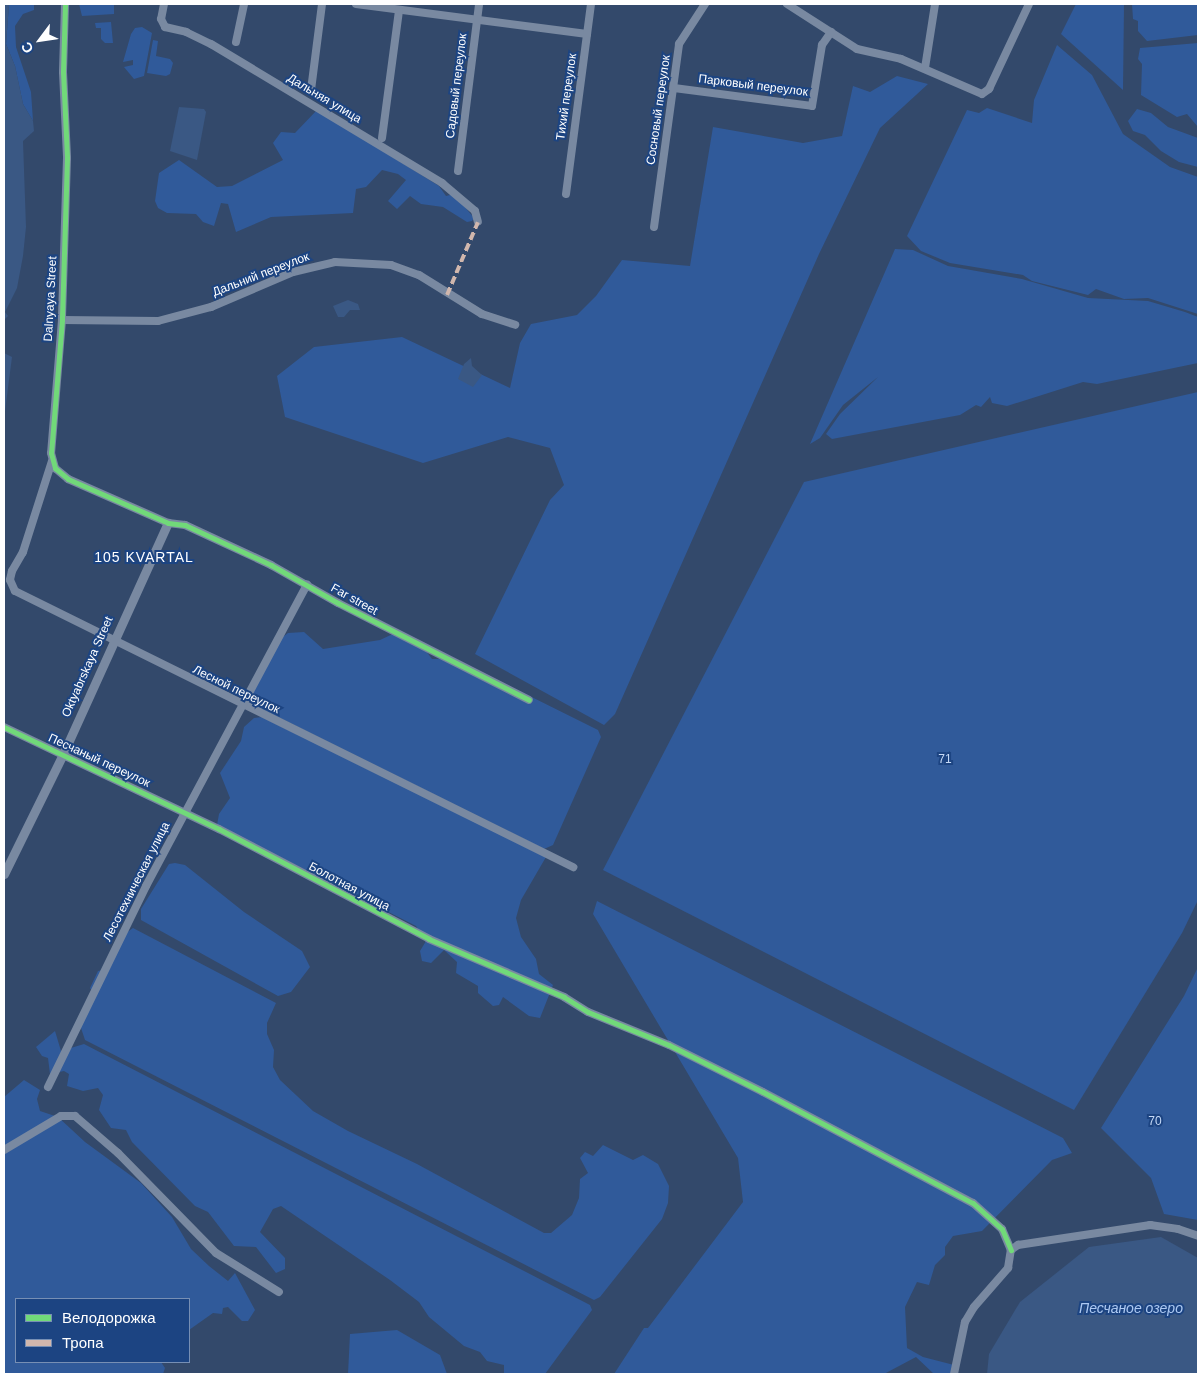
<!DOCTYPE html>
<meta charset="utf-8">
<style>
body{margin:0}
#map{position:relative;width:1202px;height:1378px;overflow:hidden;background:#33496b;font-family:Helvetica,sans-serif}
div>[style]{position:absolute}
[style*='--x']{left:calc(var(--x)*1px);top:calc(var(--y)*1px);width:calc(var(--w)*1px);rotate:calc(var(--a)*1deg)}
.green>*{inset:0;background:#305a9a}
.water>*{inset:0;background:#3a5884}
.minor>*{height:8px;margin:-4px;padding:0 4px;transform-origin:4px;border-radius:4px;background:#7989a1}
.tertiary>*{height:9px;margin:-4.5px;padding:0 4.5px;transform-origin:4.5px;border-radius:4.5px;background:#7989a1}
.quiet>*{height:4px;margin-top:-2px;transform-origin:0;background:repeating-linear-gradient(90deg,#d1b7ad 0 8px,transparent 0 12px)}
.cycleway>*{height:5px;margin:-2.5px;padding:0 2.5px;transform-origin:2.5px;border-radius:2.5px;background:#71d979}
span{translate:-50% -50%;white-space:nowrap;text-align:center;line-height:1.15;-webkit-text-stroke:4px #1c4482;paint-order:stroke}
.street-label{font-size:12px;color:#fff}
.park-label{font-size:12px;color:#c6daf7}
.neighbourhood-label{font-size:14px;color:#fff;letter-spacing:1px}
.water-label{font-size:14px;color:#adc9f2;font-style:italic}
.frame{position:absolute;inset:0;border:5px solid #fff;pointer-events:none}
.legend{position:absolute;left:15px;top:1298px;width:175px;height:65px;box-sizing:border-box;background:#1c4482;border:1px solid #778fb4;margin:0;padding:6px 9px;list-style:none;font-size:15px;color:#fff}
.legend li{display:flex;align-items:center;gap:10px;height:25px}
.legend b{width:25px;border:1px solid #778fb4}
.north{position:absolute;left:15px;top:15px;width:50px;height:50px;-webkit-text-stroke:4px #1c4482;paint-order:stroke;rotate:239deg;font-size:14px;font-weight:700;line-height:20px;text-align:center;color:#fff}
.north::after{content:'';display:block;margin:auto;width:18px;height:22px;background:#fff;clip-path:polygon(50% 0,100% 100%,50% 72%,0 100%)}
</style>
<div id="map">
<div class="green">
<i style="clip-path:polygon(9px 4px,34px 4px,34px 10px,23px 14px,15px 26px,16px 47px,31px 92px,33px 121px,23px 104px,15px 66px,6px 44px)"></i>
<i style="clip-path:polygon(79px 4px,114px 4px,114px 14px,82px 16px)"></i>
<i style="clip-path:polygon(1076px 4px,1124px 4px,1123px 90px,1061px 34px)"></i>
<i style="clip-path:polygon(1132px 4px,1198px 4px,1198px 35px,1147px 41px,1138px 31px,1138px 21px,1133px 19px)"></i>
<i style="clip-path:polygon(111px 22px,113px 43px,105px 43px,101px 39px,101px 28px,96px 28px,95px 23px)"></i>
<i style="clip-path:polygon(142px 27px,152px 33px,144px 76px,134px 79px,124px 67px,133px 65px,133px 60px,123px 62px,131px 34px,135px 28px)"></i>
<i style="clip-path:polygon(153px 40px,158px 41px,156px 56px,170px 59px,173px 63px,170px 74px,166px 76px,147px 73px)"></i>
<i style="clip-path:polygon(1198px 43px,1198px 127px,1187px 114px,1177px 117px,1141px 95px,1142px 64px,1138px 59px,1140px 48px)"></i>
<i style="clip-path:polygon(1057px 45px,1092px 75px,1123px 134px,1170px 167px,1198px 177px,1198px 314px,1148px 298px,1124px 299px,1096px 289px,1088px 295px,1032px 281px,1023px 275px,950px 263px,921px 251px,907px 236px,967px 110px,979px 113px,987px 108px,1032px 123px,1034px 100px)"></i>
<i style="clip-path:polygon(897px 76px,928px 84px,880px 128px,819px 254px,615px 714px,604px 725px,475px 654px,550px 500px,564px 485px,550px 448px,508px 437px,423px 463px,285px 417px,277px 376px,314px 347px,402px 337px,510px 388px,520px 343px,531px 324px,577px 315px,596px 296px,622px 260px,690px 266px,713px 127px,803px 143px,842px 136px,853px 86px,870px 92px)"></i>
<i style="clip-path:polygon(1137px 109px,1151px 113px,1168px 127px,1198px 138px,1198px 167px,1179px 162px,1161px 151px,1145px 135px,1133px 131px,1128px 121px)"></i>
<i style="clip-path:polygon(317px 110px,439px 186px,446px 196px,454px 194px,474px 218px,472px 221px,467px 222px,443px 207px,421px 204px,410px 196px,397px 209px,388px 201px,406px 180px,398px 174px,382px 170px,366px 187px,356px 189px,353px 213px,271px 217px,236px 232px,228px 204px,221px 203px,214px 226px,203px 222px,196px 214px,167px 213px,158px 208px,155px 201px,159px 173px,179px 160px,217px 187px,232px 186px,283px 160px,273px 143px,281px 132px,295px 133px)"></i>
<i style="clip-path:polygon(895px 249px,913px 250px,948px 266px,1022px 279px,1088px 298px,1148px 301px,1185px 312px,1198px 317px,1198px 363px,1097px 384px,1083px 382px,1007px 406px,992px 403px,990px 397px,981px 407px,976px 405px,960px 415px,832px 439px,826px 434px,840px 414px,878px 377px,843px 405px,820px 438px,810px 444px)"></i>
<i style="clip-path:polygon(1198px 392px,1198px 900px,1182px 933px,1074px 1110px,603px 870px,804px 482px)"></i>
<i style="clip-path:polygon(304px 632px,323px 649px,380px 640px,395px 633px,420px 643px,432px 659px,455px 659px,598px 730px,601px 737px,553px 845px,544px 849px,250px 703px,247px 691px,280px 639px,288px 633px)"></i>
<i style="clip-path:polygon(262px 717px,546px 857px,521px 900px,516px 918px,521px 937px,536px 959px,539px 974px,553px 985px,540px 1018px,529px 1016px,503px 997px,499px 1005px,493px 1006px,478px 993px,478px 986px,456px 973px,457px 962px,444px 950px,431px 963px,422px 961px,420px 951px,426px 941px,416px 926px,217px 825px,219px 814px,230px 798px,220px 773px,241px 741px,244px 727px,254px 718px)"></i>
<i style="clip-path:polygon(175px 863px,185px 865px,244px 912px,302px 951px,310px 967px,291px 992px,278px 996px,141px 920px,141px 909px,169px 864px)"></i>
<i style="clip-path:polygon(597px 901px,1063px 1138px,1072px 1153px,1052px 1160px,982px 1231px,953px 1236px,945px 1247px,945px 1255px,935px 1265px,929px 1285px,917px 1282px,905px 1307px,907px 1348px,923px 1357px,954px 1365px,958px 1374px,934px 1374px,916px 1357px,884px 1374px,614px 1374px,644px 1328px,648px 1328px,743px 1202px,738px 1158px,593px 914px)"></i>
<i style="clip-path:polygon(133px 928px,276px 1003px,267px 1023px,267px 1034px,274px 1050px,273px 1067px,280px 1080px,313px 1111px,348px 1131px,417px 1164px,544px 1233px,551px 1233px,572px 1215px,579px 1198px,580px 1179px,588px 1173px,580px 1158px,585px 1152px,593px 1156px,603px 1145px,633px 1160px,643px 1155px,658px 1164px,669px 1186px,668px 1203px,662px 1219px,600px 1297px,594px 1300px,85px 1040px,80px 1025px,94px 996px,90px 988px,98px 971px,108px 969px,126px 933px)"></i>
<i style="clip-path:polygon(1198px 967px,1198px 1220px,1164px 1214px,1151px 1178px,1101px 1128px,1184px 996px)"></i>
<i style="clip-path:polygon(55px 1031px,61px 1051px,84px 1044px,590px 1305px,592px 1310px,545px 1374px,504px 1374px,504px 1365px,487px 1361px,480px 1352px,464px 1346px,429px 1317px,419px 1302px,390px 1280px,281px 1206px,273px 1209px,260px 1232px,285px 1258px,285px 1269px,276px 1273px,256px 1247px,234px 1246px,208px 1212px,195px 1206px,132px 1142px,126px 1130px,111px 1128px,99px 1110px,103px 1095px,98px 1088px,83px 1091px,67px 1086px,69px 1074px,64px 1071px,50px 1074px,48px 1058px,42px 1056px,36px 1047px)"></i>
<i style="clip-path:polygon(24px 1080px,40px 1090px,37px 1099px,40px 1111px,58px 1117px,85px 1142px,141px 1183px,172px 1217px,191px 1249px,209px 1266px,228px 1281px,235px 1273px,255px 1310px,248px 1321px,242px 1321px,228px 1307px,223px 1308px,222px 1314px,213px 1313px,189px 1330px,189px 1299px,16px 1299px,16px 1362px,161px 1362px,165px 1368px,163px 1374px,4px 1374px,4px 1097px)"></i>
<i style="clip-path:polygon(397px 1330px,440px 1355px,447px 1374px,348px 1374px,350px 1334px)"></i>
</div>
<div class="water">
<i style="clip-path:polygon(4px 4px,9px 4px,6px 44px,15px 66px,23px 104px,33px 121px,34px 131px,23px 141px,26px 227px,23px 256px,17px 288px,5px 312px,8px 316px,4px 320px)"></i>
<i style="clip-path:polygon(179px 107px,204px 109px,206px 112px,197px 160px,170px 151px)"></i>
<i style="clip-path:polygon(348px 300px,358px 304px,360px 310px,350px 310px,344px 317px,338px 317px,333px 306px)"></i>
<i style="clip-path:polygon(4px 353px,12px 357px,4px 419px)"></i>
<i style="clip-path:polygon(471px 358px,472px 366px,482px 375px,473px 387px,458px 379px,464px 364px)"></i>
<i style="clip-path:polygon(1161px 1237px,1198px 1258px,1198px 1374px,987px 1374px,989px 1354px,1020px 1302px,1089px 1247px)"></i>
</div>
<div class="minor">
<i style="--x:65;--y:4;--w:68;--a:91.7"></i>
<i style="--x:63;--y:72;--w:86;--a:87.3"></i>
<i style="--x:67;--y:158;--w:162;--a:91.8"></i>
<i style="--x:62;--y:320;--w:133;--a:94.7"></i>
<i style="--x:51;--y:453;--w:16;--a:75"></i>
<i style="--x:55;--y:468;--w:17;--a:40"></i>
<i style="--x:68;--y:479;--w:109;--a:23.7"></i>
<i style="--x:168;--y:523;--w:17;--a:7"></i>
<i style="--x:185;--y:525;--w:95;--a:24.9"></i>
<i style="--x:271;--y:565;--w:77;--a:29.6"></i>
<i style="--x:338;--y:603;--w:214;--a:26.9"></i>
<i style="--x:164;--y:4;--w:15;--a:101"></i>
<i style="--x:161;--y:19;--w:9;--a:63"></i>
<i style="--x:165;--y:27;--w:22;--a:13"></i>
<i style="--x:186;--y:32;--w:28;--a:26"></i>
<i style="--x:211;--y:44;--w:270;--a:31"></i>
<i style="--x:442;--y:183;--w:43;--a:40.3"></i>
<i style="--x:475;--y:211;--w:11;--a:75"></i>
<i style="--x:356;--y:4;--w:233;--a:7.4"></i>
<i style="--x:787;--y:4;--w:83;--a:32.7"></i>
<i style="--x:857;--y:49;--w:45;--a:12.8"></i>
<i style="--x:901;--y:59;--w:88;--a:23.4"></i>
<i style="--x:982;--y:94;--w:9;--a:-36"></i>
<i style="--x:989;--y:89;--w:94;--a:-64.8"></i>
<i style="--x:236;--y:42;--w:39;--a:-78"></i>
<i style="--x:925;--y:68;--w:65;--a:-81.1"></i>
<i style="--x:674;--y:88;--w:139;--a:7.4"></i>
<i style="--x:812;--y:106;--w:62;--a:-80.7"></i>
<i style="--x:822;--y:45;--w:16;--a:-55"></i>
<i style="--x:311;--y:90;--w:87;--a:-82.7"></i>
<i style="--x:382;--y:138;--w:129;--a:-82.4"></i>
<i style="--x:458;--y:171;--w:168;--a:-82.8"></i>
<i style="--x:566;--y:194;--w:192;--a:-82.5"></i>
<i style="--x:654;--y:227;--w:185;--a:-82.2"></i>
<i style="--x:679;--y:44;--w:48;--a:-57"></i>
<i style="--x:62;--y:320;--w:96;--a:0.6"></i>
<i style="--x:158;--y:321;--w:55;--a:-14.8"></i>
<i style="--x:211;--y:307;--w:89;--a:-23.1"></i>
<i style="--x:293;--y:272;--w:43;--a:-13.4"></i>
<i style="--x:335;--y:262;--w:56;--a:3.1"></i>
<i style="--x:391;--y:265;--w:30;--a:20"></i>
<i style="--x:419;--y:275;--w:74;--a:31.8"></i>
<i style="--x:482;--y:314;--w:35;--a:18"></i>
<i style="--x:52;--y:461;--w:96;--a:107.7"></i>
<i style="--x:23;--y:552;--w:22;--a:120"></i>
<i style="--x:12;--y:571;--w:9;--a:103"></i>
<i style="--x:10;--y:580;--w:12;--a:66"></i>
<i style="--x:15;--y:591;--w:623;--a:26.32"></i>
<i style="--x:4;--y:727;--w:238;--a:25.4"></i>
<i style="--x:219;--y:829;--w:237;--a:27.6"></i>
<i style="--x:429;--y:939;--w:147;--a:23.2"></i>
<i style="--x:564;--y:997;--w:28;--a:32"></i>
<i style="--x:588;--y:1012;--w:87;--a:22.2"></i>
<i style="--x:669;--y:1045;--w:105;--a:26.6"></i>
<i style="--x:763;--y:1092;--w:238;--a:27.9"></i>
<i style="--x:973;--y:1203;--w:39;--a:42"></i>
<i style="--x:1002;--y:1229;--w:23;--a:67"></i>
<i style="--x:48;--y:1087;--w:224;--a:-64"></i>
<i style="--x:146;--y:886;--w:342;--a:-61.9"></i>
<i style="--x:4;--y:1150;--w:66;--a:-30.8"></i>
<i style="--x:61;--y:1116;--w:14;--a:0"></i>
<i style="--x:75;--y:1116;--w:57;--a:40.7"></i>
<i style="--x:118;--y:1153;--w:140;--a:45.6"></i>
<i style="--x:216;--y:1253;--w:74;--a:31.8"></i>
<i style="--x:954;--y:1374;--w:53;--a:-78.1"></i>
<i style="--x:965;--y:1322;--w:17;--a:-59"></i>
<i style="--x:974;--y:1307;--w:52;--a:-48.9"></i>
<i style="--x:1008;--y:1268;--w:18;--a:-81"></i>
<i style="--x:1011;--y:1250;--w:9;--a:-36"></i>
<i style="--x:1018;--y:1245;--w:134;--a:-8.6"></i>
<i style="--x:1150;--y:1225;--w:28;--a:8"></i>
<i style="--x:1178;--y:1229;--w:21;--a:19"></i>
</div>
<div class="tertiary">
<i style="--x:4;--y:874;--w:134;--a:-63.8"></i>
<i style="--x:63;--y:754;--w:254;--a:-65.6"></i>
</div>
<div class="quiet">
<i style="--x:447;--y:295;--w:79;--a:-67"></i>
</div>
<div class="cycleway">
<i style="--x:65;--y:4;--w:68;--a:91.7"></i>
<i style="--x:63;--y:72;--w:86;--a:87.3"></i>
<i style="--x:67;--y:158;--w:162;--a:91.8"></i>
<i style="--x:62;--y:320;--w:133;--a:94.7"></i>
<i style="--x:51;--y:453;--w:16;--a:75"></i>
<i style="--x:55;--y:468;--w:17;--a:40"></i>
<i style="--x:68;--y:479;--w:109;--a:23.7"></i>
<i style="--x:168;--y:523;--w:17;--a:7"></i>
<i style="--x:185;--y:525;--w:95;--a:24.9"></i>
<i style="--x:271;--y:565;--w:77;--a:29.6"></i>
<i style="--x:338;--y:603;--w:214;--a:26.9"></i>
<i style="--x:4;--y:727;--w:238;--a:25.4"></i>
<i style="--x:219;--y:829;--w:237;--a:27.6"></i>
<i style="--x:429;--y:939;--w:147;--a:23.2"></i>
<i style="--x:564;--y:997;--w:28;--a:32"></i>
<i style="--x:588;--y:1012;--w:87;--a:22.2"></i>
<i style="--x:669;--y:1045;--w:105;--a:26.6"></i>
<i style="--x:763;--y:1092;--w:238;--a:27.9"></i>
<i style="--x:973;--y:1203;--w:39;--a:42"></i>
<i style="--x:1002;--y:1229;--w:23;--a:67"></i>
</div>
<div class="street-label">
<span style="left:457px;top:86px;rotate:-83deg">Садовый переулок</span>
<span style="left:753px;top:86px;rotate:7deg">Парковый переулок</span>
<span style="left:567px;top:97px;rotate:-82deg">Тихий переулок</span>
<span style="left:324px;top:99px;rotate:31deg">Дальняя улица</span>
<span style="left:659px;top:110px;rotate:-82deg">Сосновый переулок</span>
<span style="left:261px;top:275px;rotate:-21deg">Дальний переулок</span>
<span style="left:51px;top:299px;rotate:-87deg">Dalnyaya Street</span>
<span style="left:354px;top:600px;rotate:29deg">Far street</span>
<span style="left:88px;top:667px;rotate:-66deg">Oktyabrskaya Street</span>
<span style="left:236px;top:690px;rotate:26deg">Лесной переулок</span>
<span style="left:99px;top:761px;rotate:25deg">Песчаный переулок</span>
<span style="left:137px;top:882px;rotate:-63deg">Лесотехническая улица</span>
<span style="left:349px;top:887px;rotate:28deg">Болотная улица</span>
</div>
<div class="park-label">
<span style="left:945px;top:760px">71</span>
<span style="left:1155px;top:1122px">70</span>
</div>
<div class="neighbourhood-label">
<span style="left:144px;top:557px">105 KVARTAL</span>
</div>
<div class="water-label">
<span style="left:1131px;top:1308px">Песчаное озеро</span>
</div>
<div class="frame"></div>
<ul class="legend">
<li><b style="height:6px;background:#71d979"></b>Велодорожка</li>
<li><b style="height:6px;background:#d1b7ad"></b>Тропа</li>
</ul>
<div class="north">С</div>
</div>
